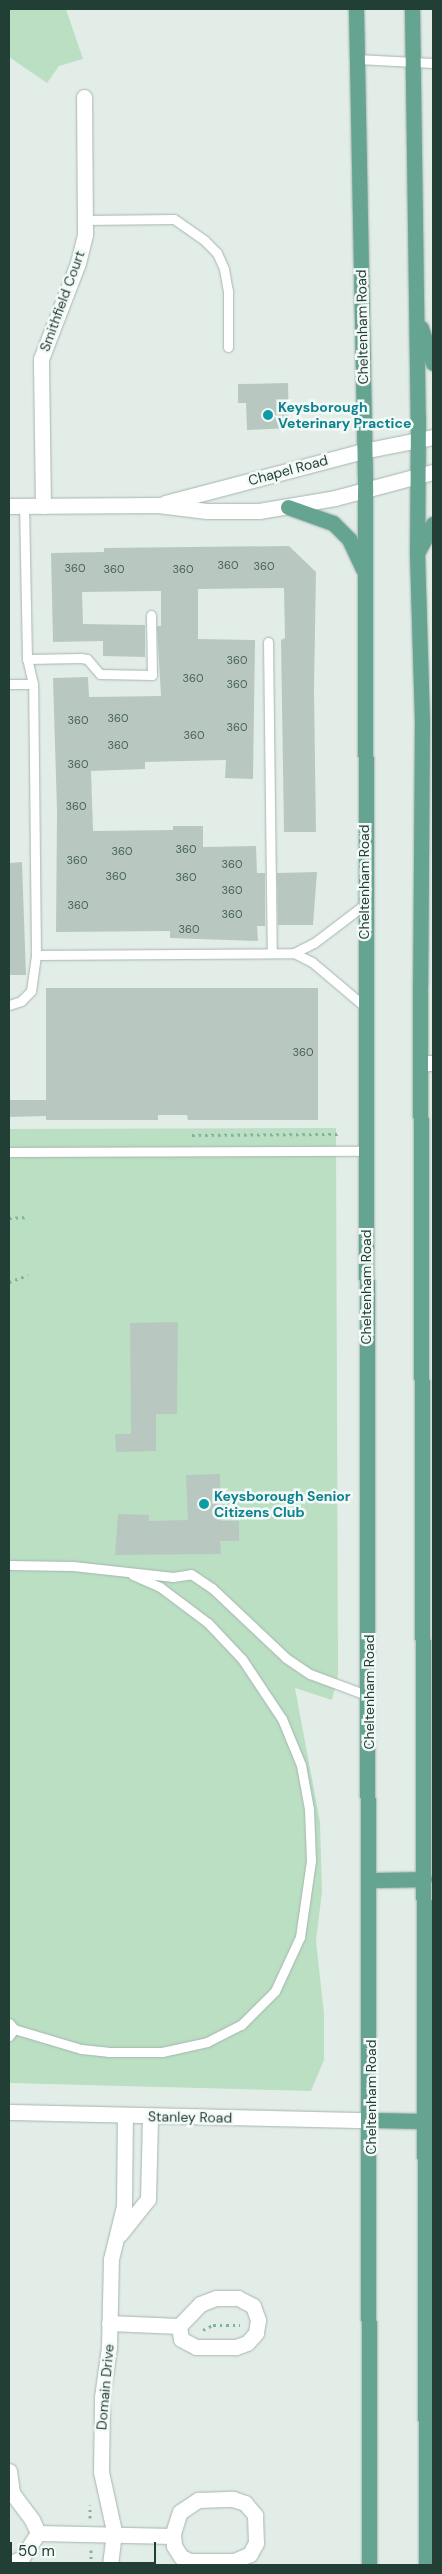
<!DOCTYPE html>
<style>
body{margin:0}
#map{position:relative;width:442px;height:2574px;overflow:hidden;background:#e3ede8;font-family:"DM Sans",sans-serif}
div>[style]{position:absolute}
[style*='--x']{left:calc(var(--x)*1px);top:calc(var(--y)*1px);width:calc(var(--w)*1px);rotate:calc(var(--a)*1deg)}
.green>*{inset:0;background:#bbdfc3}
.building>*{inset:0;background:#b8c8c1}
.path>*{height:3px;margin-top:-1.5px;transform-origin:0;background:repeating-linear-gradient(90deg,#82b2a1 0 2.5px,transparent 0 6.5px)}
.roads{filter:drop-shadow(0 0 1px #a5b5af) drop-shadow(0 0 1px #a5b5af)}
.service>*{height:9px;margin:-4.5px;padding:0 4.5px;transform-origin:4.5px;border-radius:4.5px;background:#fff}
.minor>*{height:15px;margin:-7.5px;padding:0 7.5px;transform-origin:7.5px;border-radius:7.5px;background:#fff}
.secondary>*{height:15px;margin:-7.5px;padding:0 7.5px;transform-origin:7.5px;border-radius:7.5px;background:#fff}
.primary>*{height:15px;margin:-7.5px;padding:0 7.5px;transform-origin:7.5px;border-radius:7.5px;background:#66a492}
.dots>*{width:14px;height:14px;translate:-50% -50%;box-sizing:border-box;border:2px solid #f3f9f6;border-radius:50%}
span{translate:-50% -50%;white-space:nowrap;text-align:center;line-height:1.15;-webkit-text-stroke:5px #f3f9f6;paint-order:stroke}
.number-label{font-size:11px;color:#486159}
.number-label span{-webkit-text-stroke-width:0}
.street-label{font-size:14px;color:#223f36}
.culture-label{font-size:14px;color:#0d838f;font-weight:700}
.left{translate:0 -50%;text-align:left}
.frame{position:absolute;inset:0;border:10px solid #223f36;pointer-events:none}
.scale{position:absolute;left:10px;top:2542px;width:146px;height:22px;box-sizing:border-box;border:2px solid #223f36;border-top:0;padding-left:6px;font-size:15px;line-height:18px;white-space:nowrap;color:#223f36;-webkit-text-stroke:4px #f3f9f6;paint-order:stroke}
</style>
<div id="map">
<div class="green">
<i style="clip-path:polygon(9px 9px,66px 9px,83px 59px,59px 66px,47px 83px,9px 57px)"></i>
<i style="clip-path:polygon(336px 1128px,338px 1674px,332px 1700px,295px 1688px,320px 1822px,322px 1892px,316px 1941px,324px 2014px,324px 2060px,311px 2091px,9px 2083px,9px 1129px)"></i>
</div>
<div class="building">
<i style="clip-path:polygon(288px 383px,289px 428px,247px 430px,246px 403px,238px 403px,238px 384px)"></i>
<i style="clip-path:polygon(289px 546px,316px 572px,314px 689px,316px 832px,284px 832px,281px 640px,285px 638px,284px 588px,198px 589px,198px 639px,255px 640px,253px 779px,225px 778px,226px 760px,145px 762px,145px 769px,91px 771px,93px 831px,173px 830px,173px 826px,203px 826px,203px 847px,256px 846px,257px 873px,265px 873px,265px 926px,257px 926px,258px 941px,170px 938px,170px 931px,56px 932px,57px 811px,53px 678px,88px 677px,89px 697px,161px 696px,157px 626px,161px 626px,161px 591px,82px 592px,83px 624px,145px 625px,145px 657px,103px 656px,103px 641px,53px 642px,51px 553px,104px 552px,104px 548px)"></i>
<i style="clip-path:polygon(22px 862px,26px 975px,9px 975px,9px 863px)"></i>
<i style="clip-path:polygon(317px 872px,313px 925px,278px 925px,277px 873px)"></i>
<i style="clip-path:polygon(46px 988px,318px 988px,318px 1120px,188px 1120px,187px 1115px,158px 1115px,158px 1120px,46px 1120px,46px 1116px,9px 1117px,9px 1100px,46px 1100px)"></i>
<i style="clip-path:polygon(178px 1322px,177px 1414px,156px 1414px,156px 1451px,116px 1452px,115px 1434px,131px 1434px,130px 1323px)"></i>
<i style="clip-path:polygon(220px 1474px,221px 1521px,239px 1521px,239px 1541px,220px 1541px,221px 1554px,115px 1555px,118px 1514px,149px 1515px,149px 1521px,188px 1520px,186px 1475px)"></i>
</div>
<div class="path">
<i style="--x:192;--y:1135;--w:147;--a:-0.4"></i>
<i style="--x:9;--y:1218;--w:19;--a:-3"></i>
<i style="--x:9;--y:1282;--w:20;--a:-20"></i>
<i style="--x:203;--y:2330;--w:11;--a:-27"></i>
<i style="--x:213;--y:2325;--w:27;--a:0"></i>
<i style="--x:90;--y:2518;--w:13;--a:-90"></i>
<i style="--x:91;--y:2565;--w:15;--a:-90"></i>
</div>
<div class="roads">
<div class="service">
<i style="--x:357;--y:59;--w:76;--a:3"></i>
<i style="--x:85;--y:220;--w:89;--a:-0.6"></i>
<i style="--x:174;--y:219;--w:38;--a:35"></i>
<i style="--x:205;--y:241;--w:17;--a:45"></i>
<i style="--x:217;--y:253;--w:17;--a:66"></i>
<i style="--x:224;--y:269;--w:22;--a:80"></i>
<i style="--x:228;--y:291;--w:56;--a:90"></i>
<i style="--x:268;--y:642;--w:311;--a:89.3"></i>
<i style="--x:27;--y:659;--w:54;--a:-1.1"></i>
<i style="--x:81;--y:658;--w:6;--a:9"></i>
<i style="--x:87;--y:659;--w:20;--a:49"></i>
<i style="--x:100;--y:674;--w:52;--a:1.1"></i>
<i style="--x:152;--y:675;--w:60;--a:-91"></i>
<i style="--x:9;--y:684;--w:24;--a:0"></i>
<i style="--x:294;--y:953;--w:22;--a:-27"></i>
<i style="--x:314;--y:943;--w:63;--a:-37.2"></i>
<i style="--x:36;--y:955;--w:258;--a:-0.4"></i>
<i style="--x:294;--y:953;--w:20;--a:27"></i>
<i style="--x:312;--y:962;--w:68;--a:40.2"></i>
<i style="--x:9;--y:1005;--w:13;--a:-18"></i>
<i style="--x:21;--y:1001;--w:14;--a:-45"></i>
<i style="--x:31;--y:991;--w:36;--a:-82"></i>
<i style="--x:36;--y:955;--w:271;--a:-90.6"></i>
<i style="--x:33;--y:684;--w:26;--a:-103"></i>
<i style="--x:27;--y:659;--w:153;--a:-91.1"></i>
<i style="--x:9;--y:1152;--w:357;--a:-0.2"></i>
<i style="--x:9;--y:1565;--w:64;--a:0.9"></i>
<i style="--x:73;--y:1566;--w:101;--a:6.3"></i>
<i style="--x:173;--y:1577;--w:18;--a:-9"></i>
<i style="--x:191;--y:1574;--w:25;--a:34"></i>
<i style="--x:212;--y:1588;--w:102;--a:43.4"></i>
<i style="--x:286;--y:1658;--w:29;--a:34"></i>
<i style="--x:310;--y:1674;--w:63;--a:20.4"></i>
<i style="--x:9;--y:2023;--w:8;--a:50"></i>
<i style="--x:14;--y:2029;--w:9;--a:126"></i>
<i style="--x:14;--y:2029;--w:70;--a:16.6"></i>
<i style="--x:81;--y:2049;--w:27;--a:6"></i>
<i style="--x:108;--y:2052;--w:54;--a:0"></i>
<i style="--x:162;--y:2052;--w:46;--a:-12.5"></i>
<i style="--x:207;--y:2042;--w:38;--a:-27"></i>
<i style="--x:241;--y:2025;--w:48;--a:-45"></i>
<i style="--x:275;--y:1991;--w:60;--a:-65.2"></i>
<i style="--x:300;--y:1937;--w:77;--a:-81.8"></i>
<i style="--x:311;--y:1861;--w:52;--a:-92.2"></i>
<i style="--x:309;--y:1809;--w:45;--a:-100.3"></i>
<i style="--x:301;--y:1765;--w:50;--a:-112.4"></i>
<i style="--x:282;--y:1719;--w:72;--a:-123.7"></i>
<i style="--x:242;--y:1659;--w:50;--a:-133.4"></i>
<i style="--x:208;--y:1623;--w:60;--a:-143.1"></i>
<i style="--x:160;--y:1587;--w:30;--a:-156"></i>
</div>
<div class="minor">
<i style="--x:43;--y:506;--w:147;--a:-90.8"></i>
<i style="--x:41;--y:359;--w:103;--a:-68.9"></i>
<i style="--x:78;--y:263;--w:30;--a:-76"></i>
<i style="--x:85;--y:234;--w:137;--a:-90.4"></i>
<i style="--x:421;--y:1063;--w:12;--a:0"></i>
<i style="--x:9;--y:2112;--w:362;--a:1.3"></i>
<i style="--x:120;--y:2234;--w:45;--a:-51.3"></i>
<i style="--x:148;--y:2199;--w:83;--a:-88.6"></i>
<i style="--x:238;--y:2298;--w:17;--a:28"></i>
<i style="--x:253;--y:2306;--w:15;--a:70"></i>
<i style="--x:258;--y:2320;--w:13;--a:99"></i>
<i style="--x:256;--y:2333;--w:13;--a:132"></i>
<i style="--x:247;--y:2343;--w:12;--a:160"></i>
<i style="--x:236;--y:2347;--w:40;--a:180"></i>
<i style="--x:196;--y:2347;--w:17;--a:-152"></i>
<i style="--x:181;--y:2339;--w:13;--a:-99"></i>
<i style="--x:179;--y:2326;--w:30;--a:-46"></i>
<i style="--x:200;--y:2304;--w:17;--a:-21"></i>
<i style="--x:216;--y:2298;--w:22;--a:0"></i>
<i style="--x:109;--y:2323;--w:70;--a:2.5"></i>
<i style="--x:9;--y:2471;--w:22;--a:82"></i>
<i style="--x:12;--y:2493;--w:34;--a:53"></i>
<i style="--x:32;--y:2520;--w:14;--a:65"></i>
<i style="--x:38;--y:2533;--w:30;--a:123"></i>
<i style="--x:22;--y:2558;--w:14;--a:155"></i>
<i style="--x:233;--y:2499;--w:13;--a:18"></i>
<i style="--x:245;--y:2503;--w:16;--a:50"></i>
<i style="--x:255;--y:2515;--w:28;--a:88"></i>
<i style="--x:256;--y:2543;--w:13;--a:119"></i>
<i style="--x:250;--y:2554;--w:17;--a:156"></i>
<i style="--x:234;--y:2561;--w:44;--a:180"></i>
<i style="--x:190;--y:2561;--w:10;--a:-156"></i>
<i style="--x:181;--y:2557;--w:13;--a:-122"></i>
<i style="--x:174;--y:2546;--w:13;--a:-94"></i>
<i style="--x:173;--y:2533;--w:22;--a:-72"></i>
<i style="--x:180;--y:2512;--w:22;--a:-34"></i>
<i style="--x:198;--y:2500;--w:35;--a:-2"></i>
<i style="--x:38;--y:2533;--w:135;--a:1.3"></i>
<i style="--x:110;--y:2565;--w:34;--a:-83"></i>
<i style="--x:114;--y:2531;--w:60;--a:-102.4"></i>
<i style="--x:101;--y:2472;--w:75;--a:-89.2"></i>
<i style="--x:102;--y:2397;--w:50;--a:-82"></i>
<i style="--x:109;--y:2347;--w:88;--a:-88.7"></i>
<i style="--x:111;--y:2259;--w:55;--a:-76.2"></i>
<i style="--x:124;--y:2206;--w:91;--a:-89.4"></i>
</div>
<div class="secondary">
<i style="--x:165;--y:503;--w:205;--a:-14.7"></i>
<i style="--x:363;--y:451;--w:71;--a:-11.3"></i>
<i style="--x:9;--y:506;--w:149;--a:-0.4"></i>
<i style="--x:158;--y:505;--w:49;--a:7"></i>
<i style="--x:207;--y:511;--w:52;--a:0"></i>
<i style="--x:259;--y:511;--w:77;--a:-9.7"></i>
<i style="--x:335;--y:498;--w:101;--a:-14.9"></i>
</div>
<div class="primary">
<i style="--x:356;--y:9;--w:482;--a:88.9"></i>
<i style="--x:365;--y:491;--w:2074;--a:89.89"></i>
<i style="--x:412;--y:9;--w:409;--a:89.2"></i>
<i style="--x:418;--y:418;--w:135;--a:90.4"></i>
<i style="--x:417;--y:553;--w:167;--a:88.3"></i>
<i style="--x:422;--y:720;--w:265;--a:90.4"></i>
<i style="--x:420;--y:985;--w:1580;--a:89.78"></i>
<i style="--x:421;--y:328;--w:37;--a:71"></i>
<i style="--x:288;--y:507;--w:48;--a:19.6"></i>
<i style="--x:333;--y:523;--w:23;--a:45"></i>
<i style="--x:349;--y:539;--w:33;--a:65"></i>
<i style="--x:418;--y:551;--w:31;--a:-61"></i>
<i style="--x:369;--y:1880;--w:55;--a:-1"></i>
<i style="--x:371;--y:2120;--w:54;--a:1.1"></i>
</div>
</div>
<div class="dots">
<i style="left:268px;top:415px;background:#0f9aa8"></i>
<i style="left:204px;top:1504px;background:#0f9aa8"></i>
</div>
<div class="number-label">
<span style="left:228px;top:565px">360</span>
<span style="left:264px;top:566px">360</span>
<span style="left:75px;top:568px">360</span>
<span style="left:114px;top:569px">360</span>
<span style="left:183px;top:569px">360</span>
<span style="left:237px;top:660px">360</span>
<span style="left:193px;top:678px">360</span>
<span style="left:237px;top:684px">360</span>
<span style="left:118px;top:718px">360</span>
<span style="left:78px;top:720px">360</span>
<span style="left:237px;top:727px">360</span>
<span style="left:194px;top:735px">360</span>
<span style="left:118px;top:745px">360</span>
<span style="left:78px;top:764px">360</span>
<span style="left:76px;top:806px">360</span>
<span style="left:186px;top:849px">360</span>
<span style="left:122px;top:851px">360</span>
<span style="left:77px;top:860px">360</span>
<span style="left:232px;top:864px">360</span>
<span style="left:116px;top:876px">360</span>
<span style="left:186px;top:877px">360</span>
<span style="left:232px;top:890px">360</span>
<span style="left:78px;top:905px">360</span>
<span style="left:232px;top:914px">360</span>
<span style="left:189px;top:929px">360</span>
<span style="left:303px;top:1052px">360</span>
</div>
<div class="street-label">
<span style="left:62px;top:301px;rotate:-70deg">Smithfield Court</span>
<span style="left:362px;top:327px;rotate:-91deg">Cheltenham Road</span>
<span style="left:288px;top:470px;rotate:-15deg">Chapel Road</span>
<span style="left:364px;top:882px;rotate:-90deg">Cheltenham Road</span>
<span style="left:366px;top:1287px;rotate:-90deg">Cheltenham Road</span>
<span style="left:369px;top:1692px;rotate:-90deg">Cheltenham Road</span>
<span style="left:371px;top:2097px;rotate:-90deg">Cheltenham Road</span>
<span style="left:190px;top:2117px;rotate:1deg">Stanley Road</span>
<span style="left:105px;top:2387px;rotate:-85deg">Domain Drive</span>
</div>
<div class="culture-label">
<span class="left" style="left:278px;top:415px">Keysborough<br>Veterinary Practice</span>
<span class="left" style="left:214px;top:1504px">Keysborough Senior<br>Citizens Club</span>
</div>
<div class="frame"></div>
<div class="scale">50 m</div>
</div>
